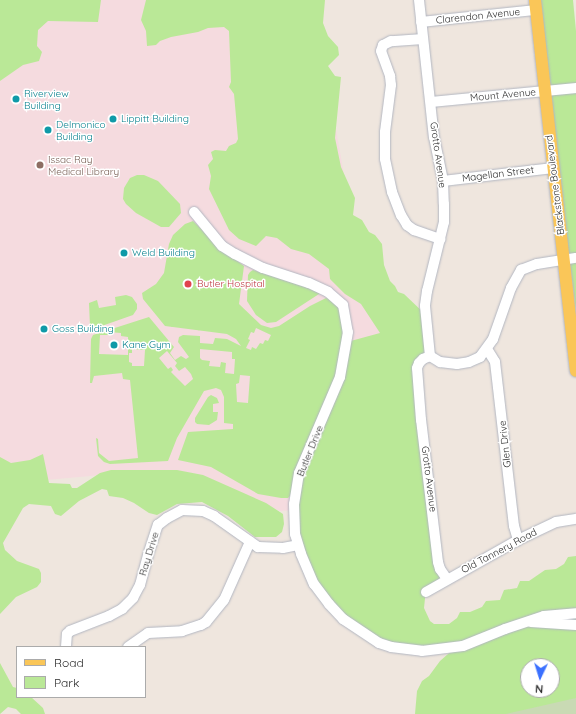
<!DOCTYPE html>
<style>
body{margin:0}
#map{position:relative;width:576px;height:714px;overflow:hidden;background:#efe6de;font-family:Quicksand,sans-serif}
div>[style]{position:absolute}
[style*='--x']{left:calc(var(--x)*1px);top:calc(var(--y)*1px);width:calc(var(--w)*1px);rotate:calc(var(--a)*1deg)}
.medical>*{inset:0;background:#f5dbdf}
.green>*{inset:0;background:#bae897}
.cemetery>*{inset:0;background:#c9dab4}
.roads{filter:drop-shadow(0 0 1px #b2b6c1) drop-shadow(0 0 1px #b2b6c1)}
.minor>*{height:10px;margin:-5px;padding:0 5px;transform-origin:5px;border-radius:5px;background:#fff}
.major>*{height:12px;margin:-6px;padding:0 6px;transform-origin:6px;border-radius:6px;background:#fac658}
.dots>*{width:11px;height:11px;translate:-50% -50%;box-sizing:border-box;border:2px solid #fff;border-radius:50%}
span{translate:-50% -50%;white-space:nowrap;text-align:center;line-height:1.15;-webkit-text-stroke:3px #fff;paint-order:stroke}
.street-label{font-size:10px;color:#2c2c2c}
.culture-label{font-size:10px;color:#0d838f}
.left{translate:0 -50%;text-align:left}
.education-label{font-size:10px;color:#785e54}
.health-label{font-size:10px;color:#be3a42}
.legend{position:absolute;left:16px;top:646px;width:130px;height:52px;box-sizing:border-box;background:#fff;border:1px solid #ababab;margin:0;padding:5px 7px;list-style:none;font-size:12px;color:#2c2c2c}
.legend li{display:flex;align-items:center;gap:8px;height:20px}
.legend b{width:20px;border:1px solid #ababab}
.north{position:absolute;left:520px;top:658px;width:40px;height:40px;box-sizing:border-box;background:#fff;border:1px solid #ababab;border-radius:50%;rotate:184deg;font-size:11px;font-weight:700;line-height:16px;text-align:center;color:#2c2c2c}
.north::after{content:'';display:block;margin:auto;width:14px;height:18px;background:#3a70ff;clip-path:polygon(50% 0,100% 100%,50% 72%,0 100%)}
</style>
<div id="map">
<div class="medical">
<i style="clip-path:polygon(0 0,313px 0,358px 253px,393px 315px,402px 503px,280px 511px,222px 488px,125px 473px,0 484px)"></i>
</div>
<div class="green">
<i style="clip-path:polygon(0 0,101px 0,98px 22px,48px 21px,38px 30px,37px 46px,42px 52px,39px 61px,23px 65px,0 81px)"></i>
<i style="clip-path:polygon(evenodd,146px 0,325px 0,323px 23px,328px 36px,338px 47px,339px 55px,328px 66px,335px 76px,341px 77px,335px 138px,341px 167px,355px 198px,353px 215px,362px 220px,369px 232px,375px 235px,382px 244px,384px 265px,390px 281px,395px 286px,398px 292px,404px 294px,425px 314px,429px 355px,420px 355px,417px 366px,445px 578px,426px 589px,424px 608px,430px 621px,434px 624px,449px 624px,457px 618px,460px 612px,470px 612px,482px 607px,486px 601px,500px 600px,504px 590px,517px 588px,520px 581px,529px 581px,545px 570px,556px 569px,564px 564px,568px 557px,576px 556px,576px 714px,415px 714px,417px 691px,422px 681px,429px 676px,440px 661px,456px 647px,412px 647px,373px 637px,328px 604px,298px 551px,295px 492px,333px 392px,347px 342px,380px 333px,361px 304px,345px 294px,330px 279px,329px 269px,309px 254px,291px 249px,277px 238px,266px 236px,256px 246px,239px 239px,229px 230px,209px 189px,211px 176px,208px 165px,213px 159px,211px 152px,215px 150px,226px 151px,229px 146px,236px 143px,238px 139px,234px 94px,229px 87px,231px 82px,229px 31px,224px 27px,208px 28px,198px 32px,171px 37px,160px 41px,156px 45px,147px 46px,146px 31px,141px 20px,146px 0,528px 666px,552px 666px,552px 690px,528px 690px,528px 666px)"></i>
<i style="clip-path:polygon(540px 0,573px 0,576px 31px,576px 311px,554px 137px)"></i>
<i style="clip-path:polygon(137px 175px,144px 175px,158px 181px,180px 204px,181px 213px,169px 227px,161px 227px,136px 213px,126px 204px,123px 199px,124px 188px,130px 178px)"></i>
<i style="clip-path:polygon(evenodd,193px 221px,223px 250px,244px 266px,239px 304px,261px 325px,271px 328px,279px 326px,310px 306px,326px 298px,329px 299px,337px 306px,340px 312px,344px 332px,338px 369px,290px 496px,288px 498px,281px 498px,258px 494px,211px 467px,178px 460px,188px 432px,233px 429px,233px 424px,224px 423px,224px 397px,221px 390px,216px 388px,204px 391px,177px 438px,168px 461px,110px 464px,104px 462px,98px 456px,96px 438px,98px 439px,99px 453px,109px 461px,138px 458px,130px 380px,123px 379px,122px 373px,94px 376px,92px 383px,90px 383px,91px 339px,93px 335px,149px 317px,174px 347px,170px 353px,175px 360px,181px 356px,186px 359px,189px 357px,178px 342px,179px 337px,183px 335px,200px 336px,200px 343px,213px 344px,215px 338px,227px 339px,241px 346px,236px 339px,227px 334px,165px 326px,143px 299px,142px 293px,156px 284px,164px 273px,169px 244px,173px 235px,185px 224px,193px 221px,256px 328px,271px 335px,268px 341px,265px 340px,263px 344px,260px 343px,256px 349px,252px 347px,251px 350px,246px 348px,250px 340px,248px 339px,251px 332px,254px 333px,256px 328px,193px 221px,108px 332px,121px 333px,121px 336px,128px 337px,128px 355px,99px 354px,100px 335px,108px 335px,108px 332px,193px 221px,132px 349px,145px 350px,144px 366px,132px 366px,132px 363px,129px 362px,129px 353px,132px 353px,132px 349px,193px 221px,200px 349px,232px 352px,232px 359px,235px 359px,234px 374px,225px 373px,226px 363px,221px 362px,220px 367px,209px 366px,210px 361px,202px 360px,200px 358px,200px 349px,193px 221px,167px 351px,177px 363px,175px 366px,179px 371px,185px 367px,191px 374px,193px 379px,185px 386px,171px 372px,173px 370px,171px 367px,168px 369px,159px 358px,167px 351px,193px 221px,240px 375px,250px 376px,248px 403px,237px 402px,236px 384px,239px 383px,240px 375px)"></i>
<i style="clip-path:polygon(253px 270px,308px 288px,319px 293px,319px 294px,276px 322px,267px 323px,256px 315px,247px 301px,248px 275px,250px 272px)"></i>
<i style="clip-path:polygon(126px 295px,132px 297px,137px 304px,137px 309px,133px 315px,96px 328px,90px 327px,89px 303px,97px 300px,99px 308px,116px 305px,115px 297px)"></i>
<i style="clip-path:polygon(211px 395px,217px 398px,219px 403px,213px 404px,213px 412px,218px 412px,217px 420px,209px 425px,197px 424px,195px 422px,195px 418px,208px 397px)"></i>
<i style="clip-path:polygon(43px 454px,49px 483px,70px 484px,72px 488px,77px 488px,100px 473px,111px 470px,177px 470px,203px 475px,266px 503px,283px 514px,284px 524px,282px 532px,276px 537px,255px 537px,228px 516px,202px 502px,177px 504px,157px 515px,149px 513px,134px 503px,123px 498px,109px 496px,107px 490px,102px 489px,79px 501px,61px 516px,55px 514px,51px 506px,29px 504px,23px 508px,3px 543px,5px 550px,17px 561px,39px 569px,41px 573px,41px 582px,37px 587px,16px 597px,0 614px,0 457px,11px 463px,30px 460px)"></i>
<i style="clip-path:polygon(0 663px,13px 687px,17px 688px,17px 697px,31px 697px,43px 708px,45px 714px,21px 714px,16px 709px,8px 707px,0 714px)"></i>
</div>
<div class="cemetery">
<i style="clip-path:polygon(576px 698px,576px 714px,506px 714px)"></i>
</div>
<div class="roads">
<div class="minor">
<i style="--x:419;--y:0;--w:138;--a:83.8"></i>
<i style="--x:434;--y:137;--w:45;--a:78.4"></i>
<i style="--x:443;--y:181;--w:23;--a:88"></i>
<i style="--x:444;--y:204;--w:18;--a:90"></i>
<i style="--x:444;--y:222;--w:71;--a:103.8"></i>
<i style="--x:427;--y:291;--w:15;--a:98"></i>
<i style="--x:425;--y:306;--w:50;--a:84.3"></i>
<i style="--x:421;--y:22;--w:116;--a:-6"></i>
<i style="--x:423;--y:39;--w:32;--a:176"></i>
<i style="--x:391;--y:41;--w:9;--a:153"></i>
<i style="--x:383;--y:45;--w:6;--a:108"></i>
<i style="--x:381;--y:51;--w:27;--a:70"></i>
<i style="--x:390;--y:76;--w:9;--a:84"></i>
<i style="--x:391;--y:85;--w:47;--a:97.3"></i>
<i style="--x:385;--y:132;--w:27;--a:90"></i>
<i style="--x:385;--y:159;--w:34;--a:78"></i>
<i style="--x:392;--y:192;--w:25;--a:69"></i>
<i style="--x:401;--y:215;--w:12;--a:59"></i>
<i style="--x:407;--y:225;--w:9;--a:36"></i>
<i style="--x:414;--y:230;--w:28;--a:19"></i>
<i style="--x:431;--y:102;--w:146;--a:-5.5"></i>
<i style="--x:443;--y:181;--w:111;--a:-6.7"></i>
<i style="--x:194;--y:212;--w:44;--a:50.5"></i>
<i style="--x:222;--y:246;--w:15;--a:32"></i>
<i style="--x:235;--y:254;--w:31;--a:27"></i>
<i style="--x:263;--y:268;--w:48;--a:18.1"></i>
<i style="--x:309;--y:283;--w:21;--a:25"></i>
<i style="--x:328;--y:292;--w:20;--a:41"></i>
<i style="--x:343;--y:305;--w:27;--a:80"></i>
<i style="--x:348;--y:332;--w:46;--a:100.1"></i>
<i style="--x:340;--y:377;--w:104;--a:113.1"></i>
<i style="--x:299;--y:473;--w:31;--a:99"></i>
<i style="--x:294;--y:504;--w:30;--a:88"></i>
<i style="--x:295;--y:534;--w:21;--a:73"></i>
<i style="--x:301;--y:554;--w:33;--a:67"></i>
<i style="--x:314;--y:584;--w:25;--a:53"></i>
<i style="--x:329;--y:604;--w:21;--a:47"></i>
<i style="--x:343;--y:619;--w:43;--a:33.7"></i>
<i style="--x:379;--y:643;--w:13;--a:18"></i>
<i style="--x:391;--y:647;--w:31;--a:7"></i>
<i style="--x:422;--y:651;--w:41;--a:-7"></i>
<i style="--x:463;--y:646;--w:45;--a:-22"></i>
<i style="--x:505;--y:629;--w:41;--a:-18.4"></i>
<i style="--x:544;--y:616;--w:32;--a:-5"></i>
<i style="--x:487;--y:349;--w:15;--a:58"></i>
<i style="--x:495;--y:362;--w:165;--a:83.4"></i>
<i style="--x:514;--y:526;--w:15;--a:74"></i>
<i style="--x:447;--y:579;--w:12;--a:-125"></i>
<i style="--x:440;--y:569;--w:7;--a:-106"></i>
<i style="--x:438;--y:562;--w:143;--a:-96.8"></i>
<i style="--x:421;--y:420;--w:52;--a:-94.4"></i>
<i style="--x:417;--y:368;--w:5;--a:-68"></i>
<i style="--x:419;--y:363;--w:6;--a:-45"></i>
<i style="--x:423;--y:359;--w:8;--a:-23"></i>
<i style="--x:430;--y:356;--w:12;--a:31"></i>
<i style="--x:440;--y:362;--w:17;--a:7"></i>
<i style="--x:457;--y:364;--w:12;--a:-9"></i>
<i style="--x:469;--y:362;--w:12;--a:-24"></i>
<i style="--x:480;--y:357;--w:22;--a:-54"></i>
<i style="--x:493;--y:339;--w:54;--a:-70.6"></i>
<i style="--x:511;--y:288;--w:21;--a:-61"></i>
<i style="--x:521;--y:270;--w:17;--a:-21"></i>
<i style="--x:537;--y:264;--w:39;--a:-9"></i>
<i style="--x:426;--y:592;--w:106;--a:-29.5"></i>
<i style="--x:518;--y:540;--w:42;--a:-25.3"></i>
<i style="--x:556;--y:522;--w:20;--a:-9"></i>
<i style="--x:531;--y:622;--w:45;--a:3.8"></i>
<i style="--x:66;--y:647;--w:13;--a:-86"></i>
<i style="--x:67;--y:634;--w:4;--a:-45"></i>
<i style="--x:70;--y:631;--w:42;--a:-21"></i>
<i style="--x:109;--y:616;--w:15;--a:-28"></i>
<i style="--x:122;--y:609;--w:16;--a:-45"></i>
<i style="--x:133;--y:598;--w:15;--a:-62"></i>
<i style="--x:140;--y:585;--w:31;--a:-75"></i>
<i style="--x:148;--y:555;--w:32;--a:-72"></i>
<i style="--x:158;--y:525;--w:11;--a:-38"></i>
<i style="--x:167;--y:518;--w:17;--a:-28"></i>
<i style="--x:182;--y:510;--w:21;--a:3"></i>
<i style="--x:203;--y:511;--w:12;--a:24"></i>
<i style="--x:214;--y:516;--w:54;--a:35.2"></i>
<i style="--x:258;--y:547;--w:25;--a:2"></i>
<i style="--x:283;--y:548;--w:15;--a:-11"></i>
<i style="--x:128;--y:647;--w:24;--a:-35"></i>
<i style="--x:148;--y:633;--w:34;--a:-3"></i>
<i style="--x:182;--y:631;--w:20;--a:-18"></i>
<i style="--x:201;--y:625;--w:6;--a:-31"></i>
<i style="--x:206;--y:622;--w:28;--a:-51"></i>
<i style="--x:224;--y:600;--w:64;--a:-65.9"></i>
</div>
<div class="major">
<i style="--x:535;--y:0;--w:373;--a:83.7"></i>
</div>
</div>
<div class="dots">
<i style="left:16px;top:99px;background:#0f9aa8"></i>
<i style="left:113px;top:119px;background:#0f9aa8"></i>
<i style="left:48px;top:130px;background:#0f9aa8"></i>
<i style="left:40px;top:165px;background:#8d6e63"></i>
<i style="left:124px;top:253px;background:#0f9aa8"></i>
<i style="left:188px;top:284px;background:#e0444e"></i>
<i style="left:44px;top:329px;background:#0f9aa8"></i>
<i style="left:114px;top:345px;background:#0f9aa8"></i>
</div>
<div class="street-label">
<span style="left:478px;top:16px;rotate:-6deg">Clarendon Avenue</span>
<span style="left:503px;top:95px;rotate:-5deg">Mount Avenue</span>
<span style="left:438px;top:155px;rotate:82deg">Grotto Avenue</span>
<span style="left:498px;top:174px;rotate:-7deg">Magellan Street</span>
<span style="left:555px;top:185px;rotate:-97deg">Blackstone Boulevard</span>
<span style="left:505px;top:444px;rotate:-96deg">Glen Drive</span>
<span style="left:310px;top:451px;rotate:-68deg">Butler Drive</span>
<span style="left:429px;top:479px;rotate:83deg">Grotto Avenue</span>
<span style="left:499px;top:551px;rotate:-28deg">Old Tannery Road</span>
<span style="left:149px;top:554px;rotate:-73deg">Ray Drive</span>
</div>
<div class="culture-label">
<span class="left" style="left:24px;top:99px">Riverview<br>Building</span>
<span class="left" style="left:121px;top:119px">Lippitt Building</span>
<span class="left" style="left:56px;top:130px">Delmonico<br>Building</span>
<span class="left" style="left:132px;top:253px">Weld Building</span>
<span class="left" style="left:52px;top:329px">Goss Building</span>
<span class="left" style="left:122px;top:345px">Kane Gym</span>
</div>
<div class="education-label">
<span class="left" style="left:48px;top:165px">Issac Ray<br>Medical Library</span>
</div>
<div class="health-label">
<span class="left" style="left:197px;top:284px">Butler Hospital</span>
</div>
<ul class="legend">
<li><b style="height:5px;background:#fac658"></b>Road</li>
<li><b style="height:11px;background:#bae897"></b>Park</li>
</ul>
<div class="north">N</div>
</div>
